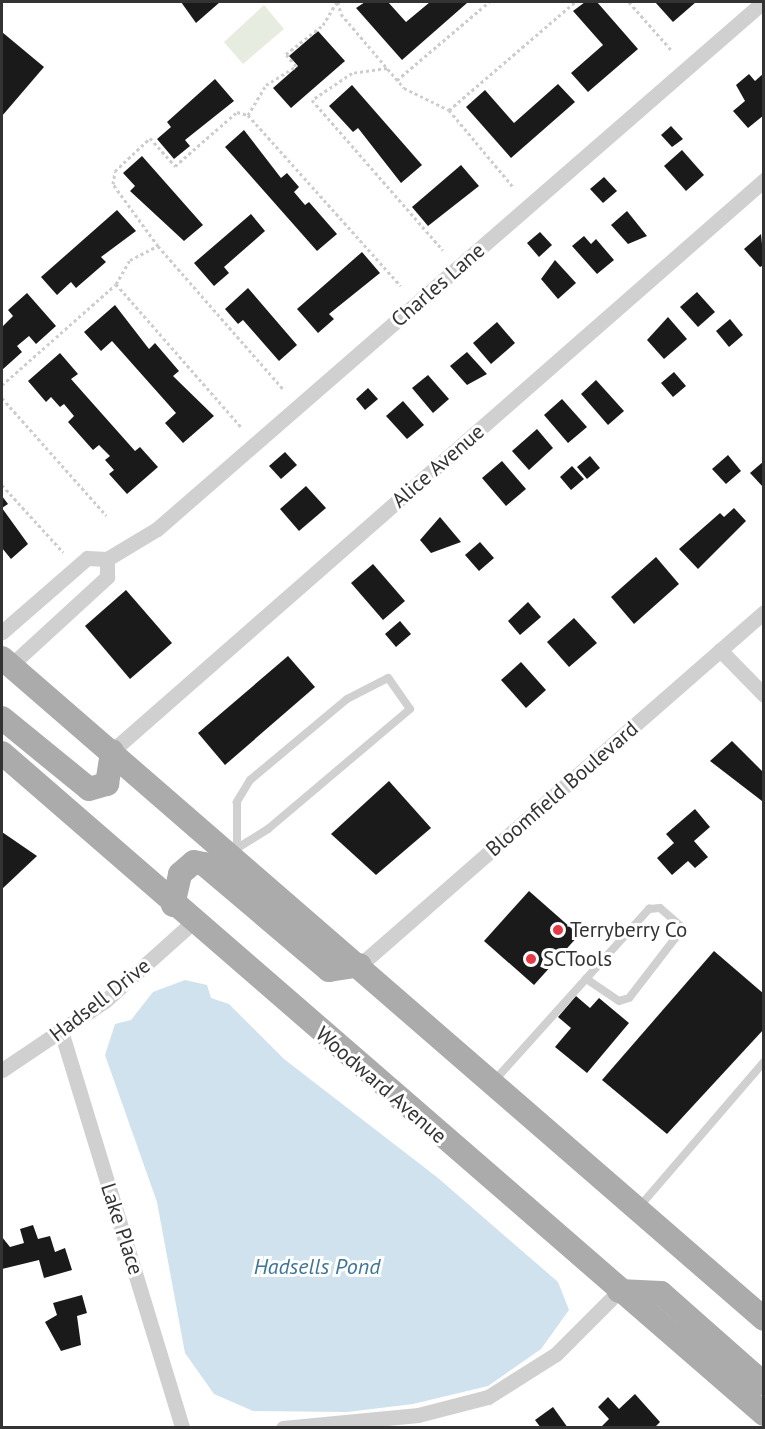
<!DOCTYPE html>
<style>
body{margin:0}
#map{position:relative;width:765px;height:1429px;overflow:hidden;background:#fff;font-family:"PT Sans",sans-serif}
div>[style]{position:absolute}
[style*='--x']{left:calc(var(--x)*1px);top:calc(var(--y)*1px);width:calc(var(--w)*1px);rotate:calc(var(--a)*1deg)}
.green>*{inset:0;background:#e6ecdf}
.water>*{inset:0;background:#cfe2ee}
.building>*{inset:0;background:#1a1a1a}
.path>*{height:3px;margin-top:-1.5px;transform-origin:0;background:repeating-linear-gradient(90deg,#cdcdcd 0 3px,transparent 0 6px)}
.lane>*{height:8px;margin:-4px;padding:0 4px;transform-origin:4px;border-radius:4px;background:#d0d0d0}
.street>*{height:15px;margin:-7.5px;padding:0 7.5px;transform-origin:7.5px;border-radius:7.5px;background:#d0d0d0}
.primary>*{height:24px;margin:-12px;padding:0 12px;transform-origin:12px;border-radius:12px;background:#ababab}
.dots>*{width:16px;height:16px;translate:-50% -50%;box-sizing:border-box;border:3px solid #fff;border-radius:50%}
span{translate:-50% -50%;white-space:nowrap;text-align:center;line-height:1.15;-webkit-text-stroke:6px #fff;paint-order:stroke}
.street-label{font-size:21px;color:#333}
.poi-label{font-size:21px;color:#333}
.left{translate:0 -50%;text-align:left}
.water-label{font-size:22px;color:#3f7597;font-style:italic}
.frame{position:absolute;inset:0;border:3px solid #333;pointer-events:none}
</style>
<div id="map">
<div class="green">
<i style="clip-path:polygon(264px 5px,284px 29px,243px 64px,224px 42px)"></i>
</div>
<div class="water">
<i style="clip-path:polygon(185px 980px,207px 985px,211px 998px,229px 1004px,284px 1059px,438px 1178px,558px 1282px,569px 1310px,541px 1349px,488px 1386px,413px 1404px,347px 1412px,253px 1411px,214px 1394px,185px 1353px,157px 1202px,105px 1055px,115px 1024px,131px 1020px,153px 992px)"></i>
</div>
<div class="building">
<i style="clip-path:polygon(181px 2px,220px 2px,196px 23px)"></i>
<i style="clip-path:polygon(365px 2px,388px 2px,406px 22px,430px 2px,467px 3px,402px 60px,356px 8px)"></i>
<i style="clip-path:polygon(585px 2px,597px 2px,638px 49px,588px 92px,571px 73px,603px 45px,573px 11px)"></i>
<i style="clip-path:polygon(655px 2px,696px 2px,673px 22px)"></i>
<i style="clip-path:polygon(318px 31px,345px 61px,291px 108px,273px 88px,298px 66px,289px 56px)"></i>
<i style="clip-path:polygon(2px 32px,44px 67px,2px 116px)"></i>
<i style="clip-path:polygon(764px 73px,764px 115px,748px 128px,733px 111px,745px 101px,736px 85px,749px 74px,755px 81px)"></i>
<i style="clip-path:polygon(215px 79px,234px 101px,185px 140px,190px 146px,174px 159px,157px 139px,171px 127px,167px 122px)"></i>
<i style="clip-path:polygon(558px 84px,575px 102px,511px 158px,466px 107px,485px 90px,514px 123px)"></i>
<i style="clip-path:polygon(352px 85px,422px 165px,401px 183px,358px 128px,353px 132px,329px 106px)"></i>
<i style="clip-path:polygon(671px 126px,683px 139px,672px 147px,661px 135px)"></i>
<i style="clip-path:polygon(244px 130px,281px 178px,287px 173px,299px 187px,294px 192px,305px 205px,309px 202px,337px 234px,317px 251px,225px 147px)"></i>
<i style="clip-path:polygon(682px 150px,704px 175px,686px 191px,664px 166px)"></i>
<i style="clip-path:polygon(142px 156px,203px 225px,184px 241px,130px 191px,135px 186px,123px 173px)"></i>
<i style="clip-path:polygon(461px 165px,479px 186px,428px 226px,412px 207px)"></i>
<i style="clip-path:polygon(604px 177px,617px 191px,603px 203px,590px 189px)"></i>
<i style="clip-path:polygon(117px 210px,136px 231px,101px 257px,106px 262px,76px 288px,71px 282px,57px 295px,41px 277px)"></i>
<i style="clip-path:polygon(627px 211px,647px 236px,628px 244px,611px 225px)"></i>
<i style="clip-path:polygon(251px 214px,265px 231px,224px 267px,229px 273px,214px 286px,194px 263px)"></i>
<i style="clip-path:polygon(540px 232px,552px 245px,539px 257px,527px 243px)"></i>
<i style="clip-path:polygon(761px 234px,764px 265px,760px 267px,744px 249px)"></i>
<i style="clip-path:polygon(584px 236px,591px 244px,596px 239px,614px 260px,597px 274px,572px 246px)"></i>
<i style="clip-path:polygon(362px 252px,380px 273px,329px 314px,334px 319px,318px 333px,297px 309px)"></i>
<i style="clip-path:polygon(555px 260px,576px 283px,558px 299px,541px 279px)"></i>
<i style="clip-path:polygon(248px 288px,297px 345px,279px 361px,243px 320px,238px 324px,225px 309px)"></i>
<i style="clip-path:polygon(697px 292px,715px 312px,698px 327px,680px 307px)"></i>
<i style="clip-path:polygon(27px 293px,56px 326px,36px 344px,29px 336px,17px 346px,22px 352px,2px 370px,2px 327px,13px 316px,8px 310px)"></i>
<i style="clip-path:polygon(115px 305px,149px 349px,155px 343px,179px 371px,173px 376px,214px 416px,183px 443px,165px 423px,176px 413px,112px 341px,101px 351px,84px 332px)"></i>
<i style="clip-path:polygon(668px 317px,687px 339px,664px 359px,647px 340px)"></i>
<i style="clip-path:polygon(730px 319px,743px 335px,729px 347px,716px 331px)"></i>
<i style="clip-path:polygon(497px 322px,515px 343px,491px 364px,473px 343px)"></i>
<i style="clip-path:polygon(467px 352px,487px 374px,467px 385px,450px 366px)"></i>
<i style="clip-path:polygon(60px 353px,78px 374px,71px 379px,135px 451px,140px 447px,158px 467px,127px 494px,109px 474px,114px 470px,105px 460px,110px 456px,99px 445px,93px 450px,68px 422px,74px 416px,64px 404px,60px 407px,51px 397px,46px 402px,28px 381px)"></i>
<i style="clip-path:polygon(674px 372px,686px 386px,673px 397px,661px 383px)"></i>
<i style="clip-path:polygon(428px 375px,449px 399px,433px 413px,412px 388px)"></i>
<i style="clip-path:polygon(596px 380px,624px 411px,608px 425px,581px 394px)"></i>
<i style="clip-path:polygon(368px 388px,378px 399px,365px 410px,356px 399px)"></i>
<i style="clip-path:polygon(562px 399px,587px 427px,568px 443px,544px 415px)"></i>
<i style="clip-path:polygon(403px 401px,424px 425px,407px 439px,386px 416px)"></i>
<i style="clip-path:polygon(537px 429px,553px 448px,529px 470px,512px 451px)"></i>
<i style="clip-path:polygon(285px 452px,297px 465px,281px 479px,269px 466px)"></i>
<i style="clip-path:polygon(728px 455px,741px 471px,726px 484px,712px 469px)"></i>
<i style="clip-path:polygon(590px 456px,600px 468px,587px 479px,577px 467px)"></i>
<i style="clip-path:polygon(502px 461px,526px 489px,506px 506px,482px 478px)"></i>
<i style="clip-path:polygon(764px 461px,764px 488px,750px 473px)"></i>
<i style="clip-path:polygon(572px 466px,584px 479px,571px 490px,560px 477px)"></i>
<i style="clip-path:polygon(306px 486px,326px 508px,299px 531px,280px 509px)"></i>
<i style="clip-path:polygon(2px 496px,8px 504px,2px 508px,28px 544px,11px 559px,2px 548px)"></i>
<i style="clip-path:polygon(734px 508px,746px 521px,698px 569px,679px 549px,720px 513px,724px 517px)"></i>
<i style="clip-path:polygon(440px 517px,461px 542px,431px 553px,420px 540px)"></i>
<i style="clip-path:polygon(480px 542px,494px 558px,479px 571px,465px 555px)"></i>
<i style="clip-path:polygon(656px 557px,679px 584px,634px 624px,611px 597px)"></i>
<i style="clip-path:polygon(373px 564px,405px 601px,383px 620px,351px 583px)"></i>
<i style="clip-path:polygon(126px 590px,172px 643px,130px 679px,85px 626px)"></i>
<i style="clip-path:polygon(528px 602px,541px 617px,520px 635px,508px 621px)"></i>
<i style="clip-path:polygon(574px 618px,597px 643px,569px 667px,547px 642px)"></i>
<i style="clip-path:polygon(400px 621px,411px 634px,396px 647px,385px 634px)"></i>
<i style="clip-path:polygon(288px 656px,315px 687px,225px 765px,198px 733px)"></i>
<i style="clip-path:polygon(521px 662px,546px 690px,526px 708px,501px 680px)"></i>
<i style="clip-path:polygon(732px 741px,764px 773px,762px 801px,710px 761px)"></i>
<i style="clip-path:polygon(389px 781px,431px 828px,376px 875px,331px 834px)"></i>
<i style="clip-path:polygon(695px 809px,710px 827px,694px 841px,708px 857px,695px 868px,688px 861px,672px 875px,657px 858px,674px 843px,666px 834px)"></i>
<i style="clip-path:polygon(2px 832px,37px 856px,2px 889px)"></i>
<i style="clip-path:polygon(529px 891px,579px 935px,534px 985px,484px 941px)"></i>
<i style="clip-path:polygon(714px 951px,764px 994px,764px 1029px,667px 1134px,602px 1080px)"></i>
<i style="clip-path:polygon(576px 996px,590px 1008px,599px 998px,629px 1023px,587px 1073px,555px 1047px,571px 1028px,558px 1017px)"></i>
<i style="clip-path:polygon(33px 1225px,38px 1239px,50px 1236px,55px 1252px,65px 1248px,72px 1270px,44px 1278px,39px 1260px,2px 1269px,2px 1237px,10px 1247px,24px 1243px,20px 1229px)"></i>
<i style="clip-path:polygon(82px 1295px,87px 1313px,77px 1316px,81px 1345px,61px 1351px,45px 1322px,57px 1315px,53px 1303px)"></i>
<i style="clip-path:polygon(635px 1394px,660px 1422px,654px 1428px,600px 1428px,609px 1419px,598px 1407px,608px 1397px,619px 1409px)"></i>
<i style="clip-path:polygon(553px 1407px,568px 1428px,541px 1428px,535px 1420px)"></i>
</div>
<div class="path">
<i style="--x:338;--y:2;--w:12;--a:76"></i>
<i style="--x:341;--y:14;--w:97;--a:49.6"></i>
<i style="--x:404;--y:88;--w:50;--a:26.1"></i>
<i style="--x:449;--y:110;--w:102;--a:50.2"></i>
<i style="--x:629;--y:2;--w:65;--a:48.7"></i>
<i style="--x:387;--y:68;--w:35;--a:172"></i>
<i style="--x:352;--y:73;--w:48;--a:146"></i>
<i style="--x:312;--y:100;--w:199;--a:48.9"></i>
<i style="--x:397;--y:80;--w:121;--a:-40.3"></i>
<i style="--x:449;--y:110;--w:166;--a:-40.6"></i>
<i style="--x:248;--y:115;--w:35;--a:-59"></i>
<i style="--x:266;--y:85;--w:36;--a:-32"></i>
<i style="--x:296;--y:66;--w:16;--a:-130"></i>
<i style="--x:286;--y:54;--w:47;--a:-38.1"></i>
<i style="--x:323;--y:25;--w:27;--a:-59"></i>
<i style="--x:158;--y:246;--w:77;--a:-126"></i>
<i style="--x:113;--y:184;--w:13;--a:-81"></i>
<i style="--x:115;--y:171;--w:48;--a:-43.3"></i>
<i style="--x:150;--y:138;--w:38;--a:48"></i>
<i style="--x:175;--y:166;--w:82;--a:-41.1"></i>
<i style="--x:237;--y:112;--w:11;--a:15"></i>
<i style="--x:248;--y:115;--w:229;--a:48.2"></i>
<i style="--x:116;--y:284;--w:190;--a:48.8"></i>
<i style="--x:2;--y:385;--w:152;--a:-41.5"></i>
<i style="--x:116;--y:284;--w:28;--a:-60"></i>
<i style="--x:130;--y:260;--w:31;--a:-27"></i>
<i style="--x:158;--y:246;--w:190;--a:48.8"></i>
<i style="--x:2;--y:398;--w:157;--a:48.4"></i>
<i style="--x:2;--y:485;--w:91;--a:47.7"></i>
</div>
<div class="lane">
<i style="--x:231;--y:852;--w:44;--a:-31.9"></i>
<i style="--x:268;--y:829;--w:186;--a:-40.2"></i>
<i style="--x:410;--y:709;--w:38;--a:-125"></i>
<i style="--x:388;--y:678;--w:46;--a:152.9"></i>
<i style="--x:347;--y:699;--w:126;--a:140.1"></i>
<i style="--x:250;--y:780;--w:26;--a:121"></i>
<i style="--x:237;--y:802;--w:43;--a:90"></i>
<i style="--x:494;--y:1081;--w:232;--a:-48"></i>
<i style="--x:649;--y:909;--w:11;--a:-5"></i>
<i style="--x:660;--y:908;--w:30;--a:41"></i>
<i style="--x:683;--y:928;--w:88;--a:127.6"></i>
<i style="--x:629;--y:998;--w:10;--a:163"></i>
<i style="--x:619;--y:1001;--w:40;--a:-146"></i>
<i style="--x:640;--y:1206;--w:190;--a:-49.3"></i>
</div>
<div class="street">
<i style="--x:2;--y:632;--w:113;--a:-41"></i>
<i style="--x:87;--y:558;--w:20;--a:3"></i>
<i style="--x:107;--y:559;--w:58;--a:-31"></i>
<i style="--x:157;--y:529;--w:803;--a:-41.01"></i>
<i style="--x:720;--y:650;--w:63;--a:45.6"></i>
<i style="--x:10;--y:666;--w:132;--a:-42.5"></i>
<i style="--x:107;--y:577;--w:18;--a:-90"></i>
<i style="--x:112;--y:751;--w:867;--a:-41.21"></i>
<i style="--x:360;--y:965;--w:536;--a:-41.15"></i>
<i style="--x:61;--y:1031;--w:415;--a:73"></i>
<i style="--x:2;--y:1070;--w:125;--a:-33.9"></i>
<i style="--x:106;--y:1000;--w:117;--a:-41.9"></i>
<i style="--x:283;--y:1428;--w:136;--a:-5.5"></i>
<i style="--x:418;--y:1415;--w:72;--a:-14.4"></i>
<i style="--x:488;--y:1397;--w:80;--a:-32.3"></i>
<i style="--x:556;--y:1354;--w:89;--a:-45"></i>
</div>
<div class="primary">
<i style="--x:2;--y:658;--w:1009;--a:40.94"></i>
<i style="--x:2;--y:718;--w:112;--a:39.2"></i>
<i style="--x:89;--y:789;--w:19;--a:-16"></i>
<i style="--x:107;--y:784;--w:33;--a:-81"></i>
<i style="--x:2;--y:753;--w:1009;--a:40.94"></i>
<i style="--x:173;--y:905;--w:32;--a:-77"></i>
<i style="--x:180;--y:874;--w:18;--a:-41"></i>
<i style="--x:194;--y:862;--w:10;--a:11"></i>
<i style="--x:204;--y:864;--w:164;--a:40.3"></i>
<i style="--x:329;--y:970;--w:31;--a:-9"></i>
<i style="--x:619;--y:1291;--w:42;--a:2.7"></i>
<i style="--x:661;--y:1293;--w:137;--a:41.5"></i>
</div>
<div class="dots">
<i style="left:558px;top:930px;background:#e63946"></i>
<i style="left:531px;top:959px;background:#e63946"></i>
</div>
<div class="street-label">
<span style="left:438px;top:285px;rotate:-41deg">Charles Lane</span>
<span style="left:438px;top:466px;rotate:-41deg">Alice Avenue</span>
<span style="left:562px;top:789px;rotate:-41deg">Bloomfield Boulevard</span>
<span style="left:100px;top:1000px;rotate:-38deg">Hadsell Drive</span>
<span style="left:381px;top:1085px;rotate:41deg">Woodward Avenue</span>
<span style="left:122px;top:1229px;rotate:72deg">Lake Place</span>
</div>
<div class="poi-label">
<span class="left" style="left:570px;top:930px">Terryberry Co</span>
<span class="left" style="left:543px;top:959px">SCTools</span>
</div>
<div class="water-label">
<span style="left:317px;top:1267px">Hadsells Pond</span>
</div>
<div class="frame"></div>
</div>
